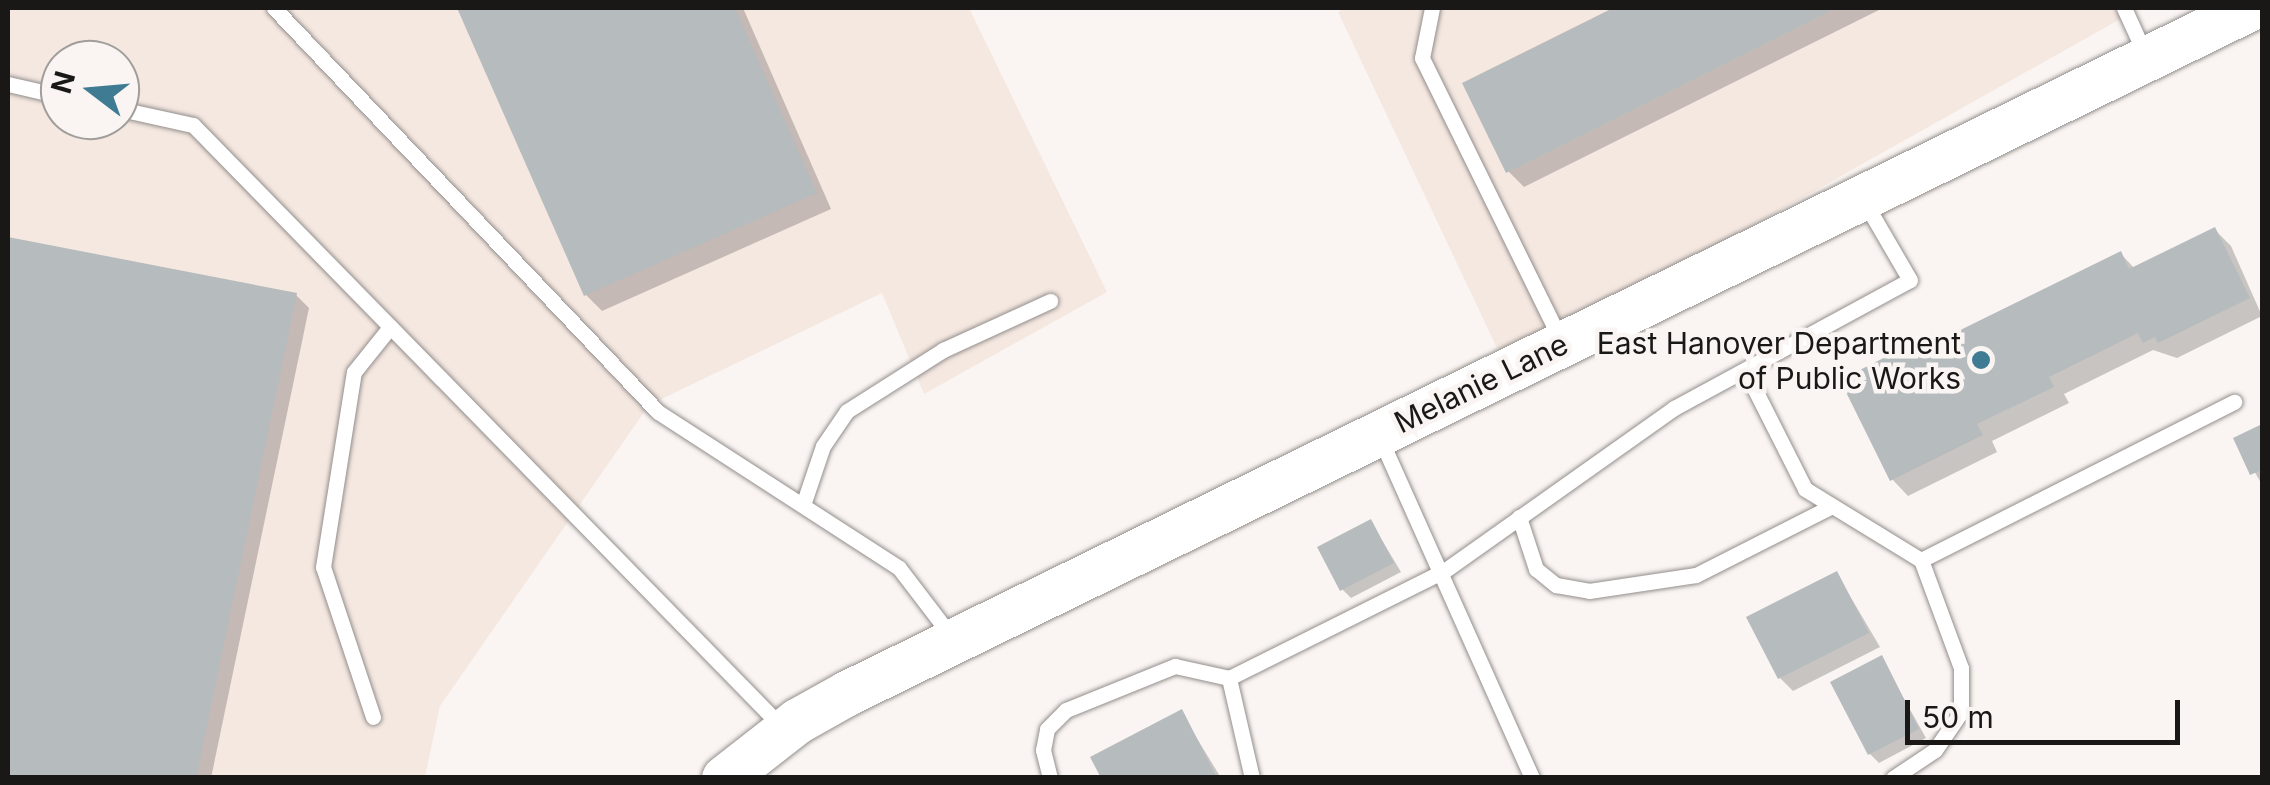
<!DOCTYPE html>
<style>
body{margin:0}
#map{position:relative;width:2270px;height:785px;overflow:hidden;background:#faf5f2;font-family:Inter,sans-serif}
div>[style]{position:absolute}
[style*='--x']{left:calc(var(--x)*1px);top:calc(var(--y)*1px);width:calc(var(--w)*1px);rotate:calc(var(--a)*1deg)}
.built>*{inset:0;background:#f5e8e1}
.shadow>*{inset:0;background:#0003}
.building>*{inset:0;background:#b6bbbd}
.roads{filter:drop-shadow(0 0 2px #938e8c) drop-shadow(0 0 2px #938e8c)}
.lane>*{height:15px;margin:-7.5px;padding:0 7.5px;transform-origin:7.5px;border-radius:7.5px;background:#fff}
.secondary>*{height:45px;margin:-22.5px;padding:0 22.5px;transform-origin:22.5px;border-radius:22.5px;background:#fff}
.dots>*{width:28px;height:28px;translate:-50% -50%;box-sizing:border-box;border:5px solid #faf5f2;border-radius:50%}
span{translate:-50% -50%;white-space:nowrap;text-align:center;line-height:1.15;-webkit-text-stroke:9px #faf5f2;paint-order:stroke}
.poi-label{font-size:30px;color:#1a1817}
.right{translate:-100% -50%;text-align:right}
.street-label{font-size:30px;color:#1a1817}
.frame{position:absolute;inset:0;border:10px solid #1a1817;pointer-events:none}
.north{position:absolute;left:40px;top:40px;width:100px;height:100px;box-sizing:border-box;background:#faf5f2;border:2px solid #a09d9a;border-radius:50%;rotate:286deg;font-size:28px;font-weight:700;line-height:40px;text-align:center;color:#1a1817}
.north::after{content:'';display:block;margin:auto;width:35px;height:45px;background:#3f7c93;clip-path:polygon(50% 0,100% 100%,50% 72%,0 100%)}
.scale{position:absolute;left:1905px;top:700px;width:275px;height:45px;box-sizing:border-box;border:5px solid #1a1817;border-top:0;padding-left:12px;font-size:30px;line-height:35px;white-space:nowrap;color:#1a1817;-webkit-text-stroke:8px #faf5f2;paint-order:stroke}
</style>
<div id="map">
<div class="built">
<i style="clip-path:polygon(evenodd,8px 8px,969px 8px,1107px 292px,924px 394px,882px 293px,649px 405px,440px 706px,425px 777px,8px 777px,8px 8px,60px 60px,120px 60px,120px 120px,60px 120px,60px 60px)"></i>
<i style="clip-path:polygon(1345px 8px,2140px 8px,1505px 365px,1338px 12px)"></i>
</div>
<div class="shadow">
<i style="clip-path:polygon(460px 8px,743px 8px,831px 209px,602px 311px,586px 295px)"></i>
<i style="clip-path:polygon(1618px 8px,1883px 8px,1524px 187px,1508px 171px,1465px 84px)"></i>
<i style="clip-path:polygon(2215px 230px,2231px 246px,2262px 316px,2177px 358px,2153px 350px,2064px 394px,2069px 403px,1992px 441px,1997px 452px,1908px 496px,1892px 479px,1940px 343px,2121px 254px,2135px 269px)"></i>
<i style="clip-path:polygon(8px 240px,296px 295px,309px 308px,211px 778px,8px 778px)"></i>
<i style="clip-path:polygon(2262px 427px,2262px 482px,2261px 483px,2236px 439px)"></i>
<i style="clip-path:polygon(1371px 522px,1401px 572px,1351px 598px,1342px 589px)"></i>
<i style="clip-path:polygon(1837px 574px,1880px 647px,1793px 691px,1780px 678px)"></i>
<i style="clip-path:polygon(1881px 658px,1926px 738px,1879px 763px,1870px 754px)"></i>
<i style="clip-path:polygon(1181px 712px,1221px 778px,1104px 778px)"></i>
</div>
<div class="building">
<i style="clip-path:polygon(457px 8px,735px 8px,817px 193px,584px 296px)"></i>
<i style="clip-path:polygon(1613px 8px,1836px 8px,1506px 173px,1462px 83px)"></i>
<i style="clip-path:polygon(2215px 227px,2250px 298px,2158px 343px,2155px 337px,2143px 343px,2138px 333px,2049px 377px,2054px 387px,1977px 424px,1983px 435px,1890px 481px,1840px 380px,1933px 333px,1938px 341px,2121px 251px,2129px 269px)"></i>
<i style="clip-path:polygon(8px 237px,297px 293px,196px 778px,8px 778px)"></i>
<i style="clip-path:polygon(2262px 424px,2262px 470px,2250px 475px,2233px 438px)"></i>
<i style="clip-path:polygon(1371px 519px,1394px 563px,1340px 591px,1317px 547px)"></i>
<i style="clip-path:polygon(1837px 571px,1869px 633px,1778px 679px,1746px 617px)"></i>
<i style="clip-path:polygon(1882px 655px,1919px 729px,1868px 755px,1830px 682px)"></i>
<i style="clip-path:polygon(1182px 709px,1217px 778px,1101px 778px,1090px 757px)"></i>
</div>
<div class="roads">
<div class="lane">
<i style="--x:274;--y:8;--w:557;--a:46.45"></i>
<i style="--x:658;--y:412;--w:287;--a:32.9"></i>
<i style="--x:899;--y:568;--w:86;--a:52.6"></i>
<i style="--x:1432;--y:8;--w:51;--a:101.3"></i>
<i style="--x:1422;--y:58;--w:314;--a:63.8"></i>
<i style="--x:2124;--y:8;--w:51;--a:65.5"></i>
<i style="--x:8;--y:84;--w:53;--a:13"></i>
<i style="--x:120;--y:109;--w:75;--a:12.4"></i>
<i style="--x:193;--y:125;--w:842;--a:45.63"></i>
<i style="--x:1745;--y:370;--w:133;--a:63.2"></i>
<i style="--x:1805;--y:489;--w:136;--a:31.5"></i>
<i style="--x:1921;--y:560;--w:351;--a:-26.8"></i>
<i style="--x:1380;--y:438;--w:372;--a:65.9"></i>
<i style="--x:804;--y:502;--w:59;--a:-71.3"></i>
<i style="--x:823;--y:446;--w:42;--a:-55.6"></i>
<i style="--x:847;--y:411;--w:114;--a:-32.4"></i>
<i style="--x:943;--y:350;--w:118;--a:-24.6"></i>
<i style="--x:1519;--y:517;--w:55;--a:71.9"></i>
<i style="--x:1536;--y:569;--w:26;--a:39"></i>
<i style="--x:1556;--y:585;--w:34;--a:10"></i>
<i style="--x:1589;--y:591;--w:108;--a:-8.5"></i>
<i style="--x:1696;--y:575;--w:150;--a:-26.9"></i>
<i style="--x:373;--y:717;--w:158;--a:-108.4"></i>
<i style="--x:323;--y:567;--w:197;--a:-81"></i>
<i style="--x:354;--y:372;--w:58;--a:-51.3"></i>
<i style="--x:1050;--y:778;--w:29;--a:-104"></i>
<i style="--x:1043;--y:750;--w:21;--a:-79"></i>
<i style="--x:1047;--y:729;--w:27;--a:-45"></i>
<i style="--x:1066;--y:710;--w:118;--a:-22"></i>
<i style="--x:1175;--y:666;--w:55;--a:12.5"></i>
<i style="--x:1252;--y:778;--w:103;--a:-103"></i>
<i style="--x:1229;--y:678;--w:240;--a:-26.5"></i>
<i style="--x:1444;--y:571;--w:282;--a:-35.3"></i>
<i style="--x:1674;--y:408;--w:268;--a:-28.5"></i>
<i style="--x:1910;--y:280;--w:91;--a:-120.2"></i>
<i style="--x:1893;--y:778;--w:50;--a:-33.7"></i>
<i style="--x:1935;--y:750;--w:46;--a:-55.6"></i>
<i style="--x:1961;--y:712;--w:44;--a:-90"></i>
<i style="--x:1961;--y:668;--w:115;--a:-110.3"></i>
</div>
<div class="secondary">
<i style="--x:724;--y:778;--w:93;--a:-38"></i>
<i style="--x:797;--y:721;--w:57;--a:-29.2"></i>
<i style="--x:847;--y:693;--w:1561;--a:-26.02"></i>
</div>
</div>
<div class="dots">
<i style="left:1981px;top:360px;background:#3f7c93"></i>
</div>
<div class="poi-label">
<span class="right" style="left:1961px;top:360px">East Hanover Department<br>of Public Works</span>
</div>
<div class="street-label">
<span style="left:1481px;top:383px;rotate:-26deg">Melanie Lane</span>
</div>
<div class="frame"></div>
<div class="north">N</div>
<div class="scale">50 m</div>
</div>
